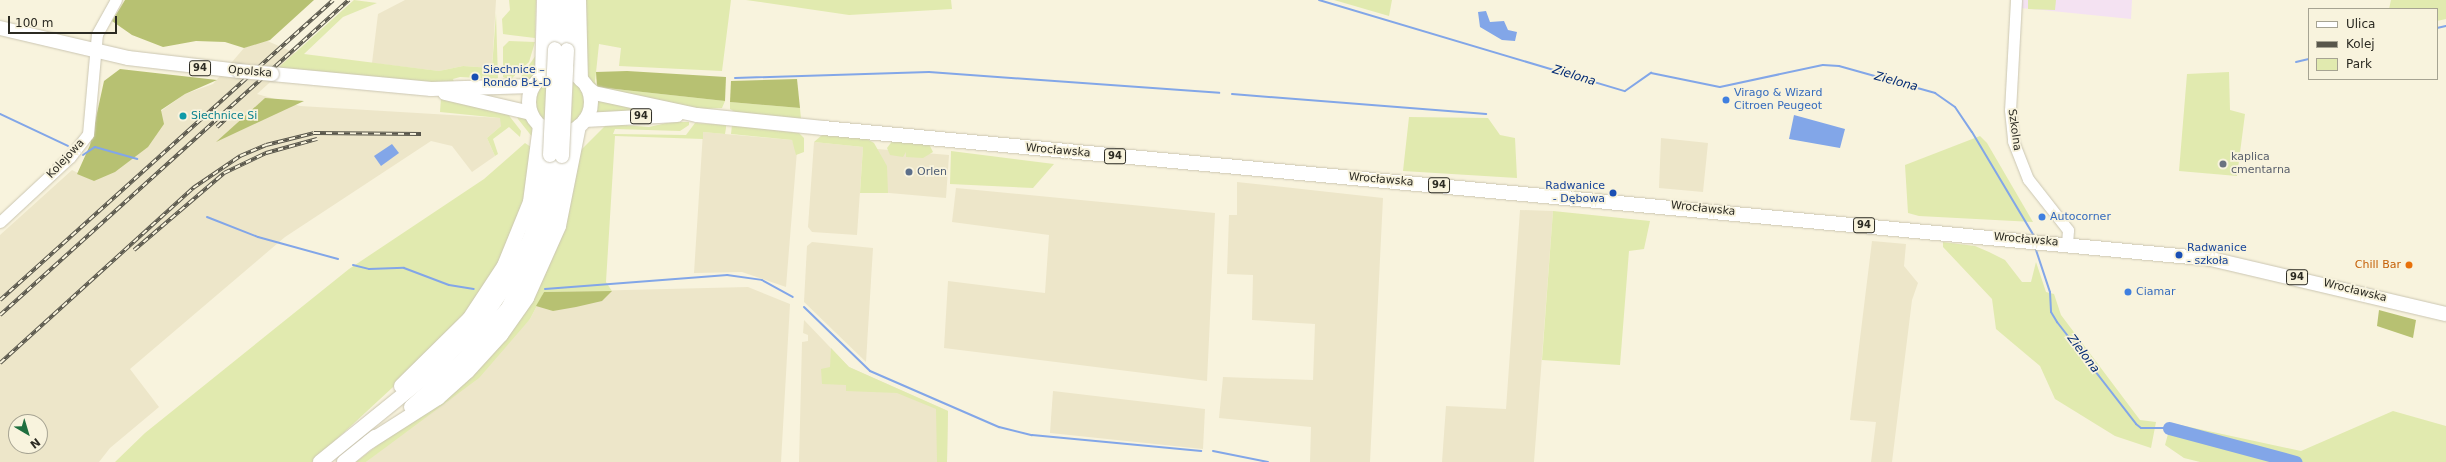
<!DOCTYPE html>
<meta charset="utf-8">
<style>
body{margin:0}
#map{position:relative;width:2446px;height:462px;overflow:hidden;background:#f8f3dd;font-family:"DejaVu Sans",sans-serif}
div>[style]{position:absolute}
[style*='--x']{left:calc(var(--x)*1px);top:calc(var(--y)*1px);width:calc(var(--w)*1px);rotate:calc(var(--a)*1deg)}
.built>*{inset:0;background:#ede6c9}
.education>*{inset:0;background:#f4e2f2}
.green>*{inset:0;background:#e1eaaf}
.forest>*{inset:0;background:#b7c172}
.water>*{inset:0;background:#82a6e8}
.stream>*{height:2px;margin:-1px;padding:0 1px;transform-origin:1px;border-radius:1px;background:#82a6e8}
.river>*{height:13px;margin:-6.5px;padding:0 6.5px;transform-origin:6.5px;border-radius:6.5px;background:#82a6e8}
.roads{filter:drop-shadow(0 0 1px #cbc6b2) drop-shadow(0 0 1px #cbc6b2)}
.minor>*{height:11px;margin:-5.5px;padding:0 5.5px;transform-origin:5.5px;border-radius:5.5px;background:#fff}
.major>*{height:14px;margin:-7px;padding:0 7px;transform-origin:7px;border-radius:7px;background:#fff}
.major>.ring{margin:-7px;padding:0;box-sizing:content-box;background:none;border:14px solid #fff;border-radius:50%}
.rail>*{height:3.5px;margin-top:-1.75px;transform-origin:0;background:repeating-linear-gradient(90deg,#f8f3dd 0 6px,#58564b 0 12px);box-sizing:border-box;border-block:1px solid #58564b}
.bridges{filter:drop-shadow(0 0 1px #cbc6b2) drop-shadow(0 0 1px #cbc6b2)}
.major-bridge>*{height:14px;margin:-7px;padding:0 7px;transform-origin:7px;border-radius:7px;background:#fff}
.dots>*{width:11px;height:11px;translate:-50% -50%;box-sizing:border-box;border:2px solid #f8f3dd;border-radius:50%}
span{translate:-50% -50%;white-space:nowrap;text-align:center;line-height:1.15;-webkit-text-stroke:3.5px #f8f3dd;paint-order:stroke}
.shield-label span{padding:1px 3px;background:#f8f3dd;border:1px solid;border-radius:3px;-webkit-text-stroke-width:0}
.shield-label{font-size:10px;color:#2b2a22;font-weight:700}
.transit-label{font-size:11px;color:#164399}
.left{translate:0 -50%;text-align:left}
.right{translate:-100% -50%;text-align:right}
.street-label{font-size:11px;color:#2b2a22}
.shop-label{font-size:11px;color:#366cbe}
.culture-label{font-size:11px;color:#0d838f}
.worship-label{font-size:11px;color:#5b616d}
.service-label{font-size:11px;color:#4e5e75}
.food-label{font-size:11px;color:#c56008}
.water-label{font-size:12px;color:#042b74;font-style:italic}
.legend{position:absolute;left:2308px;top:8px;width:130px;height:72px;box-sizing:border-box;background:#f8f3dd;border:1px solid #a6a392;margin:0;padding:5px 7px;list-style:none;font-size:12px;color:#2b2a22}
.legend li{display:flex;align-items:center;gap:8px;height:20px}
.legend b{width:20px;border:1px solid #a6a392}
.north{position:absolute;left:8px;top:414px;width:40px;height:40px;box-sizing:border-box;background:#f8f3dd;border:1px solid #a6a392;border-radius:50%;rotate:142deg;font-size:11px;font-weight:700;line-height:16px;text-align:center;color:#2b2a22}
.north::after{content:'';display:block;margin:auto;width:14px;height:18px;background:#1f6f3f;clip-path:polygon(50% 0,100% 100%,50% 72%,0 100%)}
.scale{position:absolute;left:8px;top:16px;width:109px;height:18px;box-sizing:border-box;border:2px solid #2b2a22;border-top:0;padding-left:5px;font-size:12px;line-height:14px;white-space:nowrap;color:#2b2a22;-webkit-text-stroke:3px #f8f3dd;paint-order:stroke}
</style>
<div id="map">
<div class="built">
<i style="clip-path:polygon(405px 0,496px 0,492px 68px,463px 66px,439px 71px,372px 63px,378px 14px)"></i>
<i style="clip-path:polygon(evenodd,265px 40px,300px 55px,257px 94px,300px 106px,501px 118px,501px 126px,487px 138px,495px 156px,472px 172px,452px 146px,431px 141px,285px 237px,130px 369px,159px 407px,110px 448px,99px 462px,0 462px,0 235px,72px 170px,94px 181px,161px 111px,185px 94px,213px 84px,244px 48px,265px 40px,16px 422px,40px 422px,40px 446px,16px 446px,16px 422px)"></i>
<i style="clip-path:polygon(703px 132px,792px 140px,797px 151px,786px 287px,742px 272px,694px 273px)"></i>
<i style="clip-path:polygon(1661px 138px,1708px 143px,1703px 192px,1659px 188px)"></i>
<i style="clip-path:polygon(814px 142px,863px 147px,857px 235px,812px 232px,808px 227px)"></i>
<i style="clip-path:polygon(877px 149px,949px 155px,946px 198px,878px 192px)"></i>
<i style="clip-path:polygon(1237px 182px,1383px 198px,1370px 462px,1310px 462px,1311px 427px,1219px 418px,1223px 377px,1313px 380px,1315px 324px,1252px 320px,1253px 275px,1227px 274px,1229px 215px,1237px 215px)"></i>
<i style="clip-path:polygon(956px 188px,1215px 213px,1207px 381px,944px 348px,948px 281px,1045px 293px,1049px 235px,952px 222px)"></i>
<i style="clip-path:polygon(1520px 210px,1553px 211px,1534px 462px,1442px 462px,1446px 406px,1506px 409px)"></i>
<i style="clip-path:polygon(1872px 241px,1906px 244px,1904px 266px,1918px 283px,1912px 300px,1892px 462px,1871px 462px,1876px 422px,1850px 420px)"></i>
<i style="clip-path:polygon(812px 242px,873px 248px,866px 362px,804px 302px,807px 246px)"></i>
<i style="clip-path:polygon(748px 287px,790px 304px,781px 462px,366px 462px,446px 399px,530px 319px,544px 292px)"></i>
<i style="clip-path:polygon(804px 320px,849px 367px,948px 411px,947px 462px,799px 462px,802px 342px,808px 341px,808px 335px,803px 333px)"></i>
<i style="clip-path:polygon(1053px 391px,1205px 409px,1203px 449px,1050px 433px)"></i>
</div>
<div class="education">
<i style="clip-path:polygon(2022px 0,2132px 0,2131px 19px,2021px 8px)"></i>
</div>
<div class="green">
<i style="clip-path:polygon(354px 0,377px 3px,343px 17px,304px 54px,439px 71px,463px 66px,492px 68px,496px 13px,498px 79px,460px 77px,453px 79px,454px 82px,437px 84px,278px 68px)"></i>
<i style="clip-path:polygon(509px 0,536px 0,535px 38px,503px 34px,502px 19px,510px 10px)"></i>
<i style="clip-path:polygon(584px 0,731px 0,722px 71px,619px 66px,621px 48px,599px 44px,595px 82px,597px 87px,725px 101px,722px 108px,702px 109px,597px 89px,586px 78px)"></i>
<i style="clip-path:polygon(746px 0,951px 0,952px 9px,849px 15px)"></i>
<i style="clip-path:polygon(1334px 0,1392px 0,1389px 16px)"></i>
<i style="clip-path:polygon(2028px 0,2056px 0,2055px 10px,2028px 9px)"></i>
<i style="clip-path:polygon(2391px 0,2446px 0,2446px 19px,2437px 21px,2437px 9px,2389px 9px)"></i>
<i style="clip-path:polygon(509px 41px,535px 42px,529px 62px,510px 80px,503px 77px,503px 47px)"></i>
<i style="clip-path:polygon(536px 55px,536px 74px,529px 81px,518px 81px)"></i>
<i style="clip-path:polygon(2229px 72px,2230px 110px,2245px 114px,2237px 176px,2179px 171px,2187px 74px)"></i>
<i style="clip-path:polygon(547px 79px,546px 114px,544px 123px,537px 115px,534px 101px,538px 88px)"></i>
<i style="clip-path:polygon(573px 80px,581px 89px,585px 103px,581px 115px,571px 124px)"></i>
<i style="clip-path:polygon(441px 98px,507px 113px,521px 131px,520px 137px,509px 127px,493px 139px,498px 154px,495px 156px,487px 138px,501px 126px,500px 118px,440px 112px)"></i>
<i style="clip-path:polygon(596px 98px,661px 112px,594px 112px)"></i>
<i style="clip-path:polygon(730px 102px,800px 108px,801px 119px,735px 112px,730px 109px)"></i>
<i style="clip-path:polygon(516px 113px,531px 122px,533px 138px,518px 119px)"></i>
<i style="clip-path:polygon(1409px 117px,1488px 118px,1500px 135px,1515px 138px,1517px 178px,1403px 171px)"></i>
<i style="clip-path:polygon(671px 122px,689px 122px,689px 125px,680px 131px,615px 129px,613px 134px,686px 135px,695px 123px,726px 125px,726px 128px,725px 134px,703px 132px,703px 139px,615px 136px,606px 282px,612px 291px,544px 292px,530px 319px,479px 378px,366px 462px,356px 462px,473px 371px,579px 152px,607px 124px,649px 127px)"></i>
<i style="clip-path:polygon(732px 125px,799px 133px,804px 138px,804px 152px,796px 155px,792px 140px,731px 134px)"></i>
<i style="clip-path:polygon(822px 135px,867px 139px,874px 143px,887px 166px,888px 193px,860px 193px,863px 147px,814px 142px)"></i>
<i style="clip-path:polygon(1980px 136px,1987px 143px,2033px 222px,1919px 216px,1908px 213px,1905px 165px)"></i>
<i style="clip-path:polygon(893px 140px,929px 144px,933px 152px,923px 158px,906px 157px,906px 152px,903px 157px,890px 155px,887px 148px)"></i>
<i style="clip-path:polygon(525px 143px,531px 147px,526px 205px,482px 296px,419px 363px,312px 462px,115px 462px,145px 433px,349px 269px,484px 179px)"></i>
<i style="clip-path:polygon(951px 151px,1054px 164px,1033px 188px,950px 184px)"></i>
<i style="clip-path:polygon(1553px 211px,1650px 221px,1644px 249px,1629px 251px,1620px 365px,1542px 360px)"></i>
<i style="clip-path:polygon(1943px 242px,1975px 246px,1989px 252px,2005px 260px,2022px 282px,2031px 282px,2036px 262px,2046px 292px,2054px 294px,2061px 315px,2140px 420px,2156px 422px,2151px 448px,2115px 436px,2055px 399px,2040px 366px,1996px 329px,1992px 299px,1943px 247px)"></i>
<i style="clip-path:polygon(831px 348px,849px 367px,948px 411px,947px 462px,937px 462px,936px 409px,897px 393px,846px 391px,846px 385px,822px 384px,821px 369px,830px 367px)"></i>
<i style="clip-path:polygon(2393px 411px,2446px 426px,2446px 462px,2200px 462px,2184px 458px,2165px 445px,2171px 423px,2301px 451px)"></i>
</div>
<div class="forest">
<i style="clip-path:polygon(125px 0,314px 0,270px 40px,244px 48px,225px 42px,196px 41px,163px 47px,132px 35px,112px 21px)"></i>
<i style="clip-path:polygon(120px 69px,217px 80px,185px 94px,161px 110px,164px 124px,148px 147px,115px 172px,94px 181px,77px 174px,90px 145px,104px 81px)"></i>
<i style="clip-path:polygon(627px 71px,726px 77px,725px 101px,597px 87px,596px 72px)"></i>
<i style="clip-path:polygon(797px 79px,800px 108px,730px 102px,731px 81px)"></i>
<i style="clip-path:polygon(265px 98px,304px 101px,216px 142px)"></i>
<i style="clip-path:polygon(612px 291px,602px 301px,576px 307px,553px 311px,536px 306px,544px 292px)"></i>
<i style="clip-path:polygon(2379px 310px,2416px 320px,2413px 338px,2377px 326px)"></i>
</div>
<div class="water">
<i style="clip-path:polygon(1486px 11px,1490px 22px,1504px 21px,1508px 30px,1517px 32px,1515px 41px,1502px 40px,1480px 27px,1478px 12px)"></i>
<i style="clip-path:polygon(1794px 115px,1845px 129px,1840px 148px,1789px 139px)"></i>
<i style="clip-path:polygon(392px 144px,399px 153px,381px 166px,374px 156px)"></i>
</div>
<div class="stream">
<i style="--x:1319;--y:0;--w:319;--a:16.6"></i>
<i style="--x:1625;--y:91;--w:32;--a:-35"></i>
<i style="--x:1651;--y:73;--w:70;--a:11.5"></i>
<i style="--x:1720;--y:87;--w:105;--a:-12.1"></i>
<i style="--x:1823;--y:65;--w:16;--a:4"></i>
<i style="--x:1839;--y:66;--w:100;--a:15.7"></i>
<i style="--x:1935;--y:93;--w:24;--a:35"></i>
<i style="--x:1955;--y:107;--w:30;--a:56"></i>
<i style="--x:1972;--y:132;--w:121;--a:59.2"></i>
<i style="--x:2437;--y:28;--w:9;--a:-13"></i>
<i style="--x:2296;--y:62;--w:13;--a:-13"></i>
<i style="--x:735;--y:78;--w:194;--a:-1.8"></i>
<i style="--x:929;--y:72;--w:291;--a:4.1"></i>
<i style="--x:1232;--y:94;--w:255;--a:4.5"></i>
<i style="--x:0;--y:114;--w:75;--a:25.2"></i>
<i style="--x:83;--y:155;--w:14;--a:-34"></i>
<i style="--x:95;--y:147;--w:44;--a:15.9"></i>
<i style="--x:207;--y:217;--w:55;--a:21.4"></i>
<i style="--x:258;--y:237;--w:83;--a:15.4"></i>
<i style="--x:2035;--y:247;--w:47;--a:71.6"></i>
<i style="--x:2050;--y:292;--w:20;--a:87"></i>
<i style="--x:2051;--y:312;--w:12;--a:59"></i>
<i style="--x:2057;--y:322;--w:129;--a:52.2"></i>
<i style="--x:2136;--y:424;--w:6;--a:39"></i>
<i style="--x:2141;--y:428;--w:28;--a:0"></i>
<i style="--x:353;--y:265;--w:16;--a:14"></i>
<i style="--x:369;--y:269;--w:35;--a:-2"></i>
<i style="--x:404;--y:268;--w:48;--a:20.7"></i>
<i style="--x:449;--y:285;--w:25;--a:9"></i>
<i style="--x:545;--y:289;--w:183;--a:-4.4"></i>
<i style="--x:727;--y:275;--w:35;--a:8"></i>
<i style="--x:762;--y:280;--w:35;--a:29"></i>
<i style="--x:804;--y:307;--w:92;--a:44.1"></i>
<i style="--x:870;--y:371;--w:141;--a:23.5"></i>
<i style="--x:999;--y:427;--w:34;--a:14"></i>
<i style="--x:1032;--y:435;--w:170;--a:5.4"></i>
<i style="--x:1213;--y:451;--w:56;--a:11.3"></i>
</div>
<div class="river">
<i style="--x:2169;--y:428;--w:131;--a:15"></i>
</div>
<div class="roads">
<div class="minor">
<i style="--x:2016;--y:0;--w:110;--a:93.1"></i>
<i style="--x:2010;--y:110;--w:31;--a:84"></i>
<i style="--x:2013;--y:141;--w:41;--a:68.5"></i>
<i style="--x:2028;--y:179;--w:65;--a:51.9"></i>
<i style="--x:2068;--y:230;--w:14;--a:94"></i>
<i style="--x:0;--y:222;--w:96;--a:-42.9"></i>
<i style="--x:70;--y:157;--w:29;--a:-52"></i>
<i style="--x:88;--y:134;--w:100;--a:-84.9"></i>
<i style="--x:97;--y:34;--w:39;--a:-61"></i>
</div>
<div class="major">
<i style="--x:579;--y:0;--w:80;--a:88.6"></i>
<i style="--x:0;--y:28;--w:131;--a:13.2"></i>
<i style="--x:128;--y:58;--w:112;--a:6.7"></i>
<i style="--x:555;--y:49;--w:49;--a:-88.8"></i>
<i style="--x:567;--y:50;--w:50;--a:-88.9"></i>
<i class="ring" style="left:529px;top:71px;width:48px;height:48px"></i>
<i style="--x:272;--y:74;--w:160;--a:5.4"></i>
<i style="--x:431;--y:89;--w:102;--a:-1.7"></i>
<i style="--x:542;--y:77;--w:77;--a:-88.5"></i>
<i style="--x:587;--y:87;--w:9;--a:41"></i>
<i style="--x:594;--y:93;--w:105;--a:12.1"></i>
<i style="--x:697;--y:115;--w:127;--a:5.9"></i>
<i style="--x:823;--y:128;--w:1394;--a:5.39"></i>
<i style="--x:2211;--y:259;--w:241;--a:13.2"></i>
<i style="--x:445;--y:93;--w:88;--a:13.1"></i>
<i style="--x:585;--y:120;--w:92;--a:-3.1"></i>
<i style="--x:401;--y:386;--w:95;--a:-44.6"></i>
<i style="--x:469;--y:319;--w:64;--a:-56.6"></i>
<i style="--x:504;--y:266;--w:69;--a:-67.9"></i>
<i style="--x:530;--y:202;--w:77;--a:-82.5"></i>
<i style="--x:411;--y:407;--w:69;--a:-42"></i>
<i style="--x:462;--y:361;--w:70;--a:-49"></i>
<i style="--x:508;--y:308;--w:90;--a:-63.7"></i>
<i style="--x:548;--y:227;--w:72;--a:-78.8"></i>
<i style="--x:369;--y:442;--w:82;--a:-32.5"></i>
<i style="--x:438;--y:398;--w:40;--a:-42"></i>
<i style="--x:468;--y:371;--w:49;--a:-47.5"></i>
<i style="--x:501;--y:335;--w:45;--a:-54.9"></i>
<i style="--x:527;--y:298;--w:79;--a:-66"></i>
<i style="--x:559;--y:226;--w:102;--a:-78.7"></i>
<i style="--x:320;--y:462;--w:148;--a:-39"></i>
<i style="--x:435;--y:369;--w:64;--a:-45.6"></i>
<i style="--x:480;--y:323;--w:58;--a:-55.5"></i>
<i style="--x:513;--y:275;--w:40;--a:-65"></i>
<i style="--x:530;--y:239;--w:39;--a:-72"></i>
<i style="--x:542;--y:202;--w:48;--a:-80.3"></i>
<i style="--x:344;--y:462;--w:40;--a:-39"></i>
</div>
</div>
<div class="rail">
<i style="--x:217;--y:127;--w:16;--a:-43"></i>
<i style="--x:134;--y:250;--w:118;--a:-40.5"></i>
<i style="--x:224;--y:173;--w:47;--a:-25.5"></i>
<i style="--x:266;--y:153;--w:53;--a:-15.4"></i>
<i style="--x:0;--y:300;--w:448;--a:-42"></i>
<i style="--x:0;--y:315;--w:470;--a:-42.1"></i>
<i style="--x:0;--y:363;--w:261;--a:-42.2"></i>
<i style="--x:193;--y:188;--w:57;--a:-34.2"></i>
<i style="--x:240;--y:156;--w:28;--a:-23"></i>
<i style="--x:266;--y:145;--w:49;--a:-14"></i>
<i style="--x:314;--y:133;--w:107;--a:0.5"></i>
</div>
<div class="bridges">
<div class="major-bridge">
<i style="--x:239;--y:71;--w:33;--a:5"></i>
<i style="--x:550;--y:155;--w:106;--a:-87.3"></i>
<i style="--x:562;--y:156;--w:106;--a:-87.3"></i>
</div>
</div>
<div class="dots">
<i style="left:475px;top:77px;background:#1a4fb4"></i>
<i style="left:1726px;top:100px;background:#3f7fe0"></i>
<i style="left:183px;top:116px;background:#0f9aa8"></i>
<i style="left:2223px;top:164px;background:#6b7280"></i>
<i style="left:909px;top:172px;background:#5c6f8a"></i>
<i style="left:1613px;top:193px;background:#1a4fb4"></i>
<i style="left:2042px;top:217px;background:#3f7fe0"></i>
<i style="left:2179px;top:255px;background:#1a4fb4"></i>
<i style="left:2409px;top:265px;background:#e8710a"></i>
<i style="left:2128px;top:292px;background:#3f7fe0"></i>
</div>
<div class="shield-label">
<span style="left:200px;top:68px">94</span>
<span style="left:641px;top:116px">94</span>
<span style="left:1115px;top:156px">94</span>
<span style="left:1439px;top:185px">94</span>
<span style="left:1864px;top:225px">94</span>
<span style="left:2297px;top:277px">94</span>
</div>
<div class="transit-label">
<span class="left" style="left:483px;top:77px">Siechnice –<br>Rondo B-Ł-D</span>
<span class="right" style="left:1605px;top:193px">Radwanice<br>- Dębowa</span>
<span class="left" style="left:2187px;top:255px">Radwanice<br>- szkoła</span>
</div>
<div class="street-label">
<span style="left:250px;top:72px;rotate:5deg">Opolska</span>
<span style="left:2014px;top:130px;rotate:82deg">Szkolna</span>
<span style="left:1058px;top:151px;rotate:5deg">Wrocławska</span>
<span style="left:66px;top:159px;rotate:-47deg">Kolejowa</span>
<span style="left:1381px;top:180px;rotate:5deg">Wrocławska</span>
<span style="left:1703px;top:209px;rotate:6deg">Wrocławska</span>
<span style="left:2026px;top:240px;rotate:5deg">Wrocławska</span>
<span style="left:2355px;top:291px;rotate:14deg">Wrocławska</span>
</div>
<div class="shop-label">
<span class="left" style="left:1734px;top:100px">Virago &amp; Wizard<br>Citroen Peugeot</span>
<span class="left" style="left:2050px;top:217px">Autocorner</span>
<span class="left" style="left:2136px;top:292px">Ciamar</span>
</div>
<div class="culture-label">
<span class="left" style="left:191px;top:116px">Siechnice Si</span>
</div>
<div class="worship-label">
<span class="left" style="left:2231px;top:164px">kaplica<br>cmentarna</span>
</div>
<div class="service-label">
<span class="left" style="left:917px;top:172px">Orlen</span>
</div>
<div class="food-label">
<span class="right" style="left:2401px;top:265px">Chill Bar</span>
</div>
<div class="water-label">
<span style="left:1574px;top:76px;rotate:17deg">Zielona</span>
<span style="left:1896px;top:82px;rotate:15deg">Zielona</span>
<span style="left:2083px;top:354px;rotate:53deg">Zielona</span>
</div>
<ul class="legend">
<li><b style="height:5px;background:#fff"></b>Ulica</li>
<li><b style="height:5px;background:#58564b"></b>Kolej</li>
<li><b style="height:11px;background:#e1eaaf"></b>Park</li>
</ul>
<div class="north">N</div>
<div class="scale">100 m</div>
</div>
